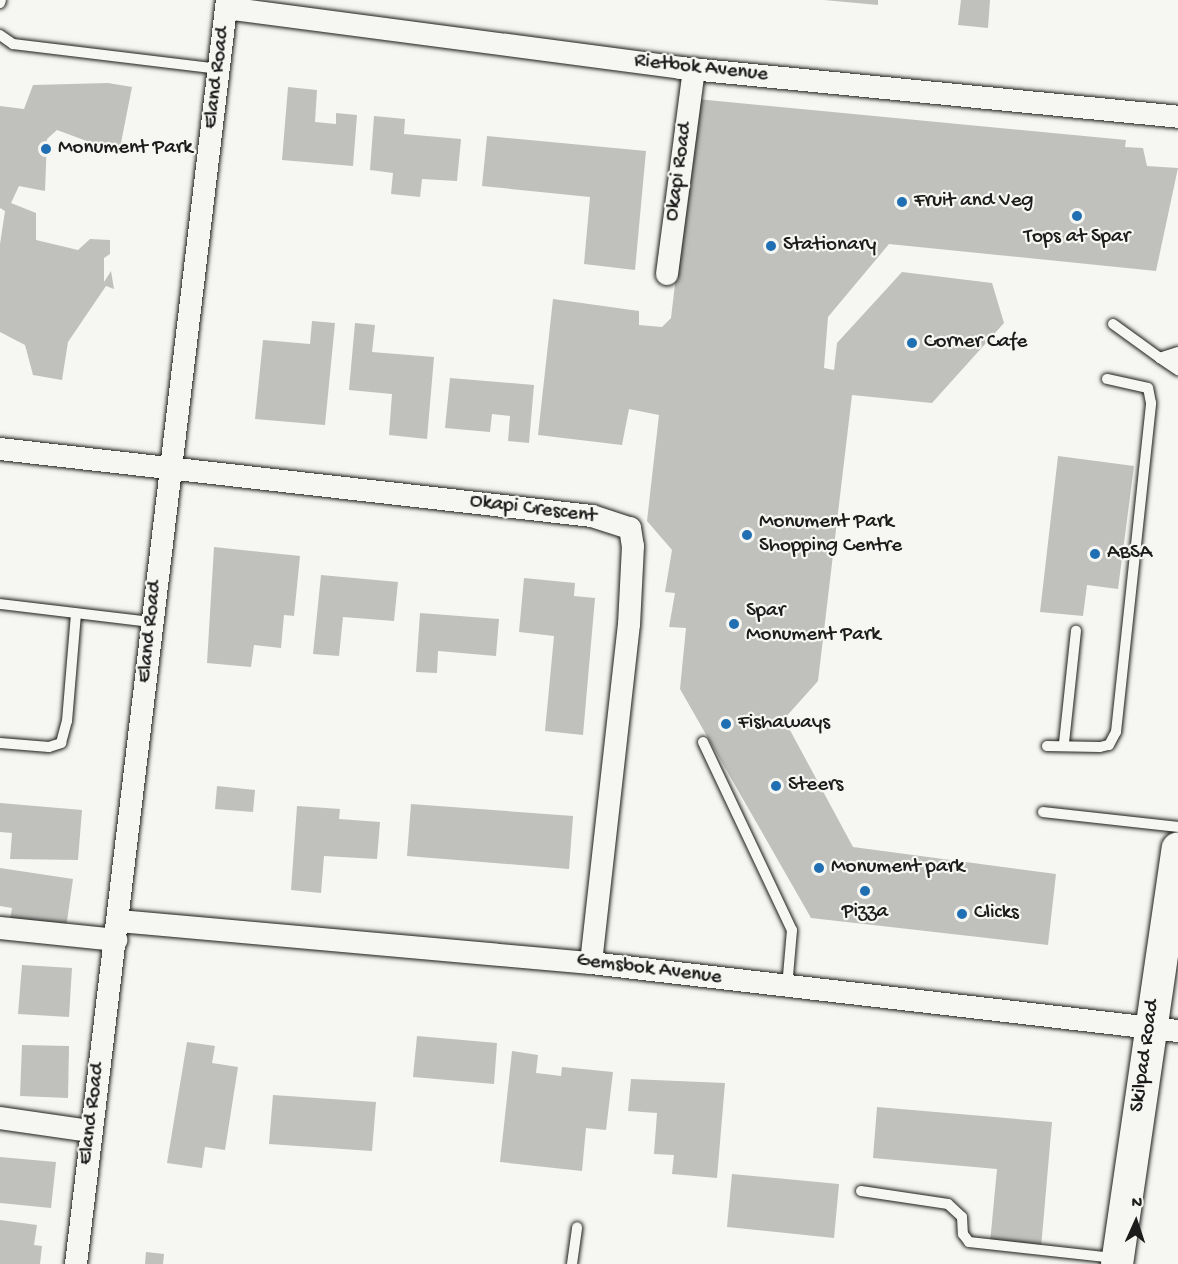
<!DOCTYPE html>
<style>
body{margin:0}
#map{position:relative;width:1178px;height:1264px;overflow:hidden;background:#f6f6f2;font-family:"Gochi Hand",sans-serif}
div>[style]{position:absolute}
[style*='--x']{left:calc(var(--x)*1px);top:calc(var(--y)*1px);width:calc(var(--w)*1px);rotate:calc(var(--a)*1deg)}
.building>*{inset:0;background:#c0c0bd}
.roads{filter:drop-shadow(0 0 2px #1c1c1c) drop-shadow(0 0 2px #1c1c1c)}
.lane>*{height:10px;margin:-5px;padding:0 5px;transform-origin:5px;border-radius:5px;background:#f6f6f2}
.street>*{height:22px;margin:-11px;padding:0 11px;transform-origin:11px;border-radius:11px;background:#f6f6f2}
.secondary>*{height:32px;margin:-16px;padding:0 16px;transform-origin:16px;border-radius:16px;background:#f6f6f2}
.dots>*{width:16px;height:16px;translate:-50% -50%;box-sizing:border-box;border:3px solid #f6f6f2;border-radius:50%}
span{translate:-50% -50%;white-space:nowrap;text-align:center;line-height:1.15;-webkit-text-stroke:4.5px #f6f6f2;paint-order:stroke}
.street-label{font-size:21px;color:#1c1c1c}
.poi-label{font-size:21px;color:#1c1c1c}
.left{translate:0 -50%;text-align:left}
.north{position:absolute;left:1106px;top:1192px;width:60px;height:60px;-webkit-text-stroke:4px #f6f6f2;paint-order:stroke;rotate:3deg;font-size:16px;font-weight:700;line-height:24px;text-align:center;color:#1c1c1c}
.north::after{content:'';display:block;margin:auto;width:21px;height:27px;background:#1c1c1c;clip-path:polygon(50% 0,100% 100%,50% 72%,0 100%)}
</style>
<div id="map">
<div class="building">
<i style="clip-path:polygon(824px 0,878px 0,878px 5px)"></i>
<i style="clip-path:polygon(961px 0,990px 0,988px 28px,958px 25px)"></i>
<i style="clip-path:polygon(108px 83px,132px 87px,119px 153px,57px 130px,47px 139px,45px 191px,19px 186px,11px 203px,36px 213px,36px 240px,78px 250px,90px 239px,110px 240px,110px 254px,104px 258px,104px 282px,111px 271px,114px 289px,106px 286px,68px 342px,62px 380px,33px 375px,25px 345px,0 332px,0 244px,5px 211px,0 208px,0 106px,24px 109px,33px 85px)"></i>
<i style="clip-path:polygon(288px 87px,317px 90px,315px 122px,336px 124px,336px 113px,357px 115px,353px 166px,282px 160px)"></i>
<i style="clip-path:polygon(697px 99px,1126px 140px,1125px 147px,1143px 148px,1147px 166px,1178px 168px,1156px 271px,889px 244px,828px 317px,824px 368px,834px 370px,837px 343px,902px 272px,992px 283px,1004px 323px,932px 403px,852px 395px,818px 681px,784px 719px,853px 847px,1056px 874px,1048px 945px,811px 918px,680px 689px,686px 628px,669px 627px,675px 593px,665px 592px,672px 550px,647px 521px,659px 415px,629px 409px,622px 445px,538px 435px,553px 299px,639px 311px,639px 325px,662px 327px,671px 318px)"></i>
<i style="clip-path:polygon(374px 116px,405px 119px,404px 134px,461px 139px,457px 181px,422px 179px,420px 197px,391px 194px,393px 173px,370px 170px)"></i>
<i style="clip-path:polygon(487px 136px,646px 151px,635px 270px,584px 264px,590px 197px,482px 186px)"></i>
<i style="clip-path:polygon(312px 321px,335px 323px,325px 425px,255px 419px,263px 340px,310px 344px)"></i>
<i style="clip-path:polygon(355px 323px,375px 325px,372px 352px,434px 357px,427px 439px,389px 435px,392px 394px,349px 390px)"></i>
<i style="clip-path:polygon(450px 378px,534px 385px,529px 443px,508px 441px,510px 416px,492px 414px,490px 432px,445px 428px)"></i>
<i style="clip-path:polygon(1058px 456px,1134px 466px,1118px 589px,1087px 585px,1083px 616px,1040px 612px)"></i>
<i style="clip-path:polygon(214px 547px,300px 556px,294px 616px,284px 615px,281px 648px,254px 645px,251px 667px,207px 663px)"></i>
<i style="clip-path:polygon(321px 575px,398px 582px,394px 621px,343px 617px,339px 656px,313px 654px)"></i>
<i style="clip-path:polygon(524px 578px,575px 583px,574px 596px,595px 598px,583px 735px,545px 731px,554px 636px,519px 632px)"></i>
<i style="clip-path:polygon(420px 613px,499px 619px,496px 656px,438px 651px,437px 673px,416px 672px)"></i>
<i style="clip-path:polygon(217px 786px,255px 790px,253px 812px,215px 809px)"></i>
<i style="clip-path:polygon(0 803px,82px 810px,78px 860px,10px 859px,12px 833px,0 832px)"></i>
<i style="clip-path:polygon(411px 804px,573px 816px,569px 869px,407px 856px)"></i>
<i style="clip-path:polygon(297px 806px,340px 809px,339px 819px,380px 822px,377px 859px,324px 856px,321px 893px,291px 890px)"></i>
<i style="clip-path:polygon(0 868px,73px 879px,66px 928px,10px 920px,12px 908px,0 906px)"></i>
<i style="clip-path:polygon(22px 965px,72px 968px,69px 1017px,18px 1014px)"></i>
<i style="clip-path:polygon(417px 1036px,497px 1043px,494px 1084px,413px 1077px)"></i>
<i style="clip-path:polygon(187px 1042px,215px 1046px,212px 1063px,238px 1067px,225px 1150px,205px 1147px,202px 1168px,167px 1163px)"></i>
<i style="clip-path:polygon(22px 1045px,69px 1046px,68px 1098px,20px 1096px)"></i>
<i style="clip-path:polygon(512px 1051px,538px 1055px,536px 1073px,561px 1076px,562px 1067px,613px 1072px,606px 1130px,586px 1128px,582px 1171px,500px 1162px)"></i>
<i style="clip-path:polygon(631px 1079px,725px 1083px,717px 1178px,672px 1174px,674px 1155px,654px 1154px,657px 1113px,628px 1111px)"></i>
<i style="clip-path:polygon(273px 1095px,376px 1102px,372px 1151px,269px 1144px)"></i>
<i style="clip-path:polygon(877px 1107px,1052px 1122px,1041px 1248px,990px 1243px,997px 1169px,873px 1158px)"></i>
<i style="clip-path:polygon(0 1157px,56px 1162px,51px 1208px,0 1203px)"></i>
<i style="clip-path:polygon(732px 1174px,839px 1184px,834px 1238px,727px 1227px)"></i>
<i style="clip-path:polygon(0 1220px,37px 1225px,34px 1245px,42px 1246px,40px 1264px,0 1264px)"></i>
<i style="clip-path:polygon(146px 1252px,164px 1254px,163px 1264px,145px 1264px)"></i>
</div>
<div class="roads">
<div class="lane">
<i style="--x:0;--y:3;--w:3;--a:-72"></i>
<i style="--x:0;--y:35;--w:16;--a:35"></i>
<i style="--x:13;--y:44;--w:208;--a:6.9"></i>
<i style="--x:1113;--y:324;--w:58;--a:35.9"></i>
<i style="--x:1160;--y:358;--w:18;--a:6"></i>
<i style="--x:1178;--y:352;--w:19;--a:162"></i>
<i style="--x:1160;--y:358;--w:22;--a:34"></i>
<i style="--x:0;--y:604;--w:153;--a:6.8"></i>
<i style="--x:703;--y:742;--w:208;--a:64.7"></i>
<i style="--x:792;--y:930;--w:57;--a:95"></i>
<i style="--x:0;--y:743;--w:49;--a:4.7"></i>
<i style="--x:49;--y:747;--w:13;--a:-18"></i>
<i style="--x:61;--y:743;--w:23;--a:-75"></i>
<i style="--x:67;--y:721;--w:108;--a:-85.2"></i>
<i style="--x:1064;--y:743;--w:113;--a:-83.9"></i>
<i style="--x:1047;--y:746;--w:53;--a:1.1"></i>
<i style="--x:1100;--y:747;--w:9;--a:-13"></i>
<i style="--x:1109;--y:745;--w:15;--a:-62"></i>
<i style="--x:1116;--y:732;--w:331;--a:-83.9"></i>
<i style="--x:1151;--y:403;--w:15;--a:-101"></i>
<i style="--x:1148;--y:388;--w:42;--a:-167.6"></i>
<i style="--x:1043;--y:812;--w:136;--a:6.3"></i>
<i style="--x:861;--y:1191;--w:88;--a:8.5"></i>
<i style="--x:948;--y:1204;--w:19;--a:43"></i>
<i style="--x:962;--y:1217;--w:17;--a:87"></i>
<i style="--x:963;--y:1234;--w:10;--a:53"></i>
<i style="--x:969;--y:1242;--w:147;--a:6.3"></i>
<i style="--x:572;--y:1264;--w:37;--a:-82"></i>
</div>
<div class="street">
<i style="--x:226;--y:8;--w:459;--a:7.5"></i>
<i style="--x:681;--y:68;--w:499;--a:5.6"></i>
<i style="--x:667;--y:274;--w:207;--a:-82.5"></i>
<i style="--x:0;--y:449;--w:596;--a:6.46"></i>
<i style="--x:592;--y:516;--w:40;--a:18"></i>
<i style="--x:630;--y:528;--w:18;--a:81"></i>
<i style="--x:633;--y:546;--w:78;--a:92.9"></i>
<i style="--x:629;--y:624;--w:341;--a:96.4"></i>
<i style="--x:119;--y:921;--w:474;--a:5.1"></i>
<i style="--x:591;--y:963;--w:591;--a:6.61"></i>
<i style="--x:0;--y:928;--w:117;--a:5.9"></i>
<i style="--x:0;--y:1118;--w:91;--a:8.2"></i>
<i style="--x:76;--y:1264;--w:1273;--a:-83.19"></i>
</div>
<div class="secondary">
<i style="--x:1117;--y:1264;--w:420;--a:-81.7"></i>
</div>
</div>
<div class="dots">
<i style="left:46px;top:149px;background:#1f6fb2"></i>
<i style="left:902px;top:202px;background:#1f6fb2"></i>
<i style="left:1077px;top:216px;background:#1f6fb2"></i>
<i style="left:771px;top:246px;background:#1f6fb2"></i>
<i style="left:912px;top:343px;background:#1f6fb2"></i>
<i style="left:747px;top:535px;background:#1f6fb2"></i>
<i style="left:1095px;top:554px;background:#1f6fb2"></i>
<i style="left:734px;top:624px;background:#1f6fb2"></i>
<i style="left:726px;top:724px;background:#1f6fb2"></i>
<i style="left:776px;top:786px;background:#1f6fb2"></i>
<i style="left:819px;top:868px;background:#1f6fb2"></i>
<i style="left:865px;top:891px;background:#1f6fb2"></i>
<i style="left:962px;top:914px;background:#1f6fb2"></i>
</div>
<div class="street-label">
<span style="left:701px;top:69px;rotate:6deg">Rietbok Avenue</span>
<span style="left:218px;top:78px;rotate:-83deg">Eland Road</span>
<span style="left:680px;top:172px;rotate:-82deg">Okapi Road</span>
<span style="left:533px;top:510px;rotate:7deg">Okapi Crescent</span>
<span style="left:151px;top:632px;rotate:-84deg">Eland Road</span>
<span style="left:649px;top:970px;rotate:7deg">Gemsbok Avenue</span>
<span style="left:1146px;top:1056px;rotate:-82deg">Skilpad Road</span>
<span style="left:93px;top:1114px;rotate:-83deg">Eland Road</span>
</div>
<div class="poi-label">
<span class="left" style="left:58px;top:149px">Monument Park</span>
<span class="left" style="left:914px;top:202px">Fruit and Veg</span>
<span style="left:1077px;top:238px">Tops at Spar</span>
<span class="left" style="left:783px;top:246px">Stationary</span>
<span class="left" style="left:924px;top:343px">Corner Cafe</span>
<span class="left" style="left:759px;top:535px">Monument Park<br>Shopping Centre</span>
<span class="left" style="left:1107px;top:554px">ABSA</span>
<span class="left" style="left:746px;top:624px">Spar<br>Monument Park</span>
<span class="left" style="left:738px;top:724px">Fishaways</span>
<span class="left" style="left:788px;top:786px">Steers</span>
<span class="left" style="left:831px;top:868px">Monument park</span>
<span style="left:865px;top:913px">Pizza</span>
<span class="left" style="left:974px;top:914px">Clicks</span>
</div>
<div class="north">N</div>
</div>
